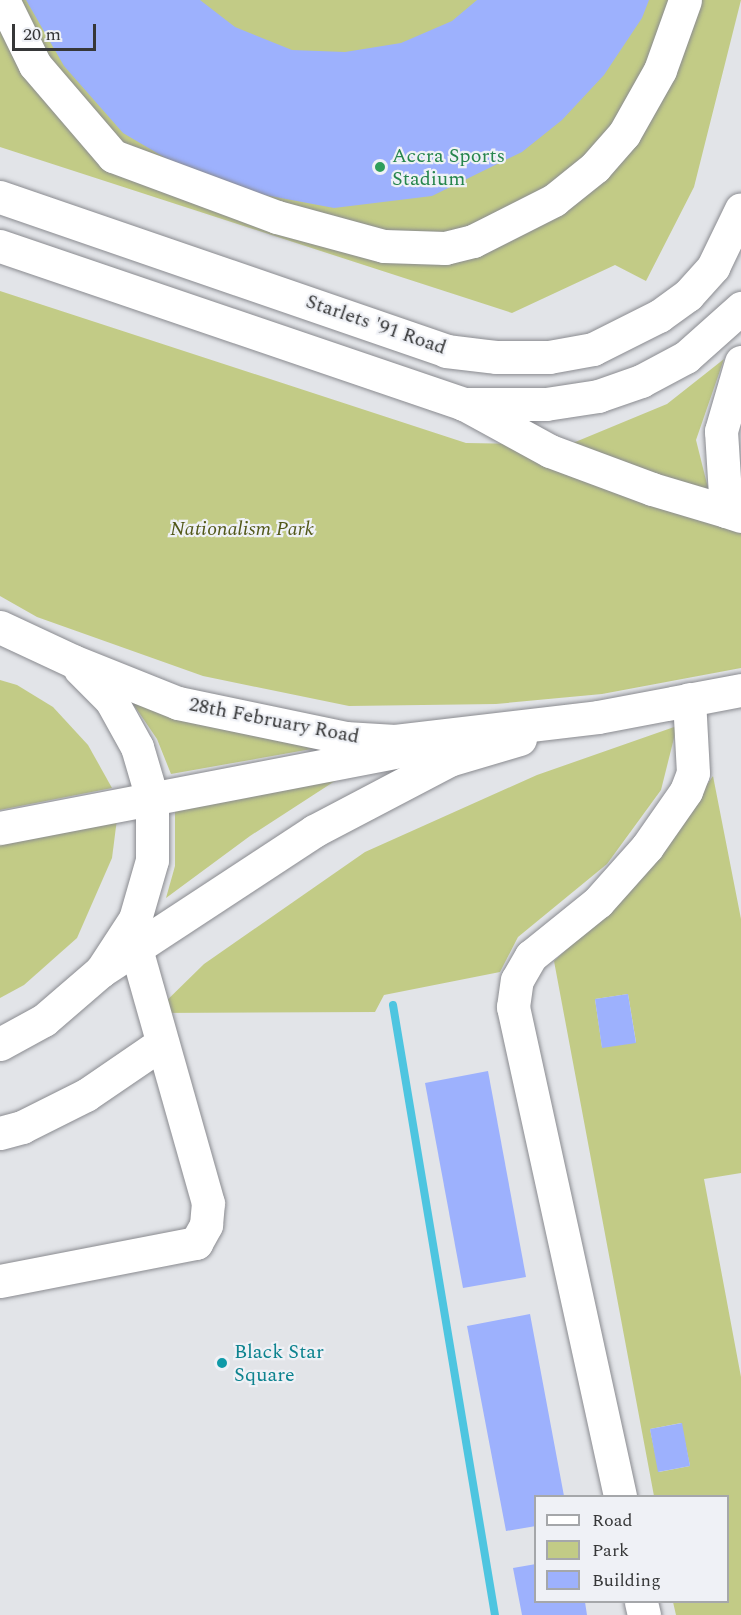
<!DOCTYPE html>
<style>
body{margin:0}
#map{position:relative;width:741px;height:1615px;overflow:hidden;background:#e2e4e8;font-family:Spectral,serif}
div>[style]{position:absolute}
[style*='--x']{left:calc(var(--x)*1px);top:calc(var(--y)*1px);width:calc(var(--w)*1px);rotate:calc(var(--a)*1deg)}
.green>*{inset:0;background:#c2cb86}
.stream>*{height:8px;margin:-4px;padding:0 4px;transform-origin:4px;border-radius:4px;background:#4ec5e0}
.building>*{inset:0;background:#9db1fd}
.roads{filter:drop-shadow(0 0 2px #8a8b90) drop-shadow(0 0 2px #8a8b90)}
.minor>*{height:33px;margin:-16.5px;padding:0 16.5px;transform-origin:16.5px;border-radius:16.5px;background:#fff}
.major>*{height:33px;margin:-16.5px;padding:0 16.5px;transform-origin:16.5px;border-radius:16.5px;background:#fff}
.dots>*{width:16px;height:16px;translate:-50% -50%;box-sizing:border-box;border:3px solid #eff1f6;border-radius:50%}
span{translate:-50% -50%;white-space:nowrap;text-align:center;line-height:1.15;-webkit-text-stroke:4.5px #eff1f6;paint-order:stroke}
.leisure-label{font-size:20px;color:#27864d}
.left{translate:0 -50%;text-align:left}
.street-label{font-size:20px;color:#363738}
.park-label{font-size:20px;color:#525819;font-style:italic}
.culture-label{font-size:20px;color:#0d838f}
.legend{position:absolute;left:534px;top:1495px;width:195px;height:108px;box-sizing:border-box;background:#eff1f6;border:2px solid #a5a7aa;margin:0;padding:8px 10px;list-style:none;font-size:18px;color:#363738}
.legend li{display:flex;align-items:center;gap:12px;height:30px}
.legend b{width:30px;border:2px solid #a5a7aa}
.scale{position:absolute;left:12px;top:24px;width:84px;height:27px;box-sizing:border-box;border:3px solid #363738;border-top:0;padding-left:8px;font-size:18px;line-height:21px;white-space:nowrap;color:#363738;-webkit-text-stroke:4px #eff1f6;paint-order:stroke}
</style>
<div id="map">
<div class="green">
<i style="clip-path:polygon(0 0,741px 0,694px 187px,646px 281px,615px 265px,512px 313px,0 147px)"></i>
<i style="clip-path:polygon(0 291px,466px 443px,568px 445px,667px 404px,724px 359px,696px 440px,714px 512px,741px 525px,741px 668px,602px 694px,496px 704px,349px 706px,203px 676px,37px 617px,0 596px)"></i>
<i style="clip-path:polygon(0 680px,17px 685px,53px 707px,88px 745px,112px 788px,0 810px)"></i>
<i style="clip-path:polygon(127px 695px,334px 745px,171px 774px,157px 739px)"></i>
<i style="clip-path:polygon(677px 726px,661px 790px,607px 864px,518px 937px,500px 972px,384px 995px,375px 1012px,154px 1013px,204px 964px,365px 852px,537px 775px)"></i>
<i style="clip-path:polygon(evenodd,713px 776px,741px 919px,741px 1173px,704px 1179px,741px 1377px,741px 1615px,676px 1615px,673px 1602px,728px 1602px,728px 1496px,654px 1496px,554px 961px,607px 912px,665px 845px,713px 776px,628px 994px,636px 1042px,602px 1047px,595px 999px,628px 994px,713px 776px,681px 1423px,690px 1466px,659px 1472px,650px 1429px,681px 1423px)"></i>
<i style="clip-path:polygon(338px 779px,250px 836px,166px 898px,175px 866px,175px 807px)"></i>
<i style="clip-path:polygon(117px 819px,112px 858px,77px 938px,24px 985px,0 998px,0 839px)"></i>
</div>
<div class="stream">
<i style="--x:393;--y:1005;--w:618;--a:80.51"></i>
</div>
<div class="building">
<i style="clip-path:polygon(26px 0,200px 0,235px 27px,292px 50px,345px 52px,401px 43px,452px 21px,477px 0,649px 0,642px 18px,604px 75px,562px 120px,522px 152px,432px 196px,334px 208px,248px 192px,191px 173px,123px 133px,64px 66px)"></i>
<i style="clip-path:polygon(628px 994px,636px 1043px,602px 1048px,595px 999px)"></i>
<i style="clip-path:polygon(488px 1071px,526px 1277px,463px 1288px,425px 1083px)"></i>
<i style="clip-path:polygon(530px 1314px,564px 1496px,536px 1496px,536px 1526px,506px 1531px,467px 1326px)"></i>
<i style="clip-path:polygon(682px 1423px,690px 1466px,658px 1472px,650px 1429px)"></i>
<i style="clip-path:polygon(536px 1564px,536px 1602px,585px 1602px,587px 1615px,522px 1615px,513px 1568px)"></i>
</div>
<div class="roads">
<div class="minor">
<i style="--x:3;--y:0;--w:72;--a:63.8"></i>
<i style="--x:35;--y:65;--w:120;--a:49.4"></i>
<i style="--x:113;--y:156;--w:175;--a:20.4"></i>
<i style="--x:277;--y:217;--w:111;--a:15.2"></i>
<i style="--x:384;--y:246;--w:61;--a:1.9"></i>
<i style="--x:445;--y:248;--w:29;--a:-14"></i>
<i style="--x:473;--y:241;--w:91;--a:-26.8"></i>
<i style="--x:554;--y:200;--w:53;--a:-38.8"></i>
<i style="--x:595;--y:167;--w:44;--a:-48.7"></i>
<i style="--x:624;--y:134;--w:73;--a:-60.6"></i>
<i style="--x:660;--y:70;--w:74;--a:-70.3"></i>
<i style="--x:741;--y:362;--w:72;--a:106.2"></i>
<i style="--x:721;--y:431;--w:80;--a:86.4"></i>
<i style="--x:726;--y:511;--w:16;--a:18"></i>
<i style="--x:0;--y:828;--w:425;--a:-10.9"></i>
<i style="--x:0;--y:1133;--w:23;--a:-15"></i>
<i style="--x:22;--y:1127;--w:72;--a:-26.6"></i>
<i style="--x:86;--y:1095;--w:92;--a:-34.4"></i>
<i style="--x:0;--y:1281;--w:200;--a:-11"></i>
<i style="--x:196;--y:1243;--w:21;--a:-61"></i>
<i style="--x:206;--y:1225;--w:22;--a:-85"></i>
<i style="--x:208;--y:1203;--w:265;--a:-105.8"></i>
<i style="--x:620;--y:1496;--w:501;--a:-102.34"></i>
<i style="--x:513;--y:1007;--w:27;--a:-82"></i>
<i style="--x:517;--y:980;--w:28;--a:-60"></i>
<i style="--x:531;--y:956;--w:86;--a:-38.9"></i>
<i style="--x:598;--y:902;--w:74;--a:-48.3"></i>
<i style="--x:647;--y:847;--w:68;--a:-55.1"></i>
<i style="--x:686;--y:791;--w:19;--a:-69"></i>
<i style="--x:693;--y:773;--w:74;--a:-93.1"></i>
<i style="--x:641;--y:1602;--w:13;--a:77"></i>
</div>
<div class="major">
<i style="--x:0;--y:197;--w:472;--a:19"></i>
<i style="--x:446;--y:351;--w:50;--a:6.8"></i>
<i style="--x:496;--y:357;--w:53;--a:0"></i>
<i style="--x:549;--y:357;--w:45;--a:-10.3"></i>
<i style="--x:593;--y:349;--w:74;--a:-26.6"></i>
<i style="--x:659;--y:316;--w:36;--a:-36"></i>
<i style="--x:688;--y:295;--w:38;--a:-48"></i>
<i style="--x:713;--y:267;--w:64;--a:-64.2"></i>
<i style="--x:0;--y:246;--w:489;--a:18.8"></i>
<i style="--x:463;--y:404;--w:83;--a:0"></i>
<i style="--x:546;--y:404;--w:53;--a:-8.7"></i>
<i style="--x:598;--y:396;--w:46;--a:-19.2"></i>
<i style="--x:641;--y:381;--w:51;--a:-28.1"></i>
<i style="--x:686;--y:357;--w:74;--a:-41.7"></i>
<i style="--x:464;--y:404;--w:98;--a:28.7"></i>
<i style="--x:550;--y:451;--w:109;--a:20.4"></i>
<i style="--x:652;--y:489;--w:77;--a:16.6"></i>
<i style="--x:0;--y:627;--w:81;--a:25"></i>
<i style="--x:73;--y:661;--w:113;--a:21.8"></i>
<i style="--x:178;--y:703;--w:171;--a:11.8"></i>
<i style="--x:345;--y:738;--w:50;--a:3.4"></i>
<i style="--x:395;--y:741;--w:204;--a:-6.7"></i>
<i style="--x:598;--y:717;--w:146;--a:-10.7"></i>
<i style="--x:101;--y:971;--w:255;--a:-33.3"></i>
<i style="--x:314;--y:831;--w:153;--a:-27.7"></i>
<i style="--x:449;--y:760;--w:74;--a:-16.5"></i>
<i style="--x:0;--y:1044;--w:50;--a:-28.6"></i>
<i style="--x:44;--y:1020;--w:75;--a:-40.7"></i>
<i style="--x:101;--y:971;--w:62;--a:-56.8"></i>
<i style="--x:135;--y:919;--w:61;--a:-73.9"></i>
<i style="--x:152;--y:860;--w:62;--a:-90"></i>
<i style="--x:152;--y:798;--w:53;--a:-106.4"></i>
<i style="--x:137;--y:747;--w:54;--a:-119"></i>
<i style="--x:111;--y:700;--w:44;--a:-135"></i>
</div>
</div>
<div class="dots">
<i style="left:380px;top:167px;background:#2e9e5b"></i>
<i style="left:222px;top:1363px;background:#0f9aa8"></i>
</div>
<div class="leisure-label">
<span class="left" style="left:392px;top:168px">Accra Sports<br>Stadium</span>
</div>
<div class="street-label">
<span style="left:376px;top:325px;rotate:19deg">Starlets '91 Road</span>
<span style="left:274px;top:721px;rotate:11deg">28th February Road</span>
</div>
<div class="park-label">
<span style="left:242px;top:529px">Nationalism Park</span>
</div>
<div class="culture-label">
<span class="left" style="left:234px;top:1364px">Black Star<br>Square</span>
</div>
<ul class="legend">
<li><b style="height:8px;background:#fff"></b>Road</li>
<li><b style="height:16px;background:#c2cb86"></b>Park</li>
<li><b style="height:16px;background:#9db1fd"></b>Building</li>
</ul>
<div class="scale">20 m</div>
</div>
